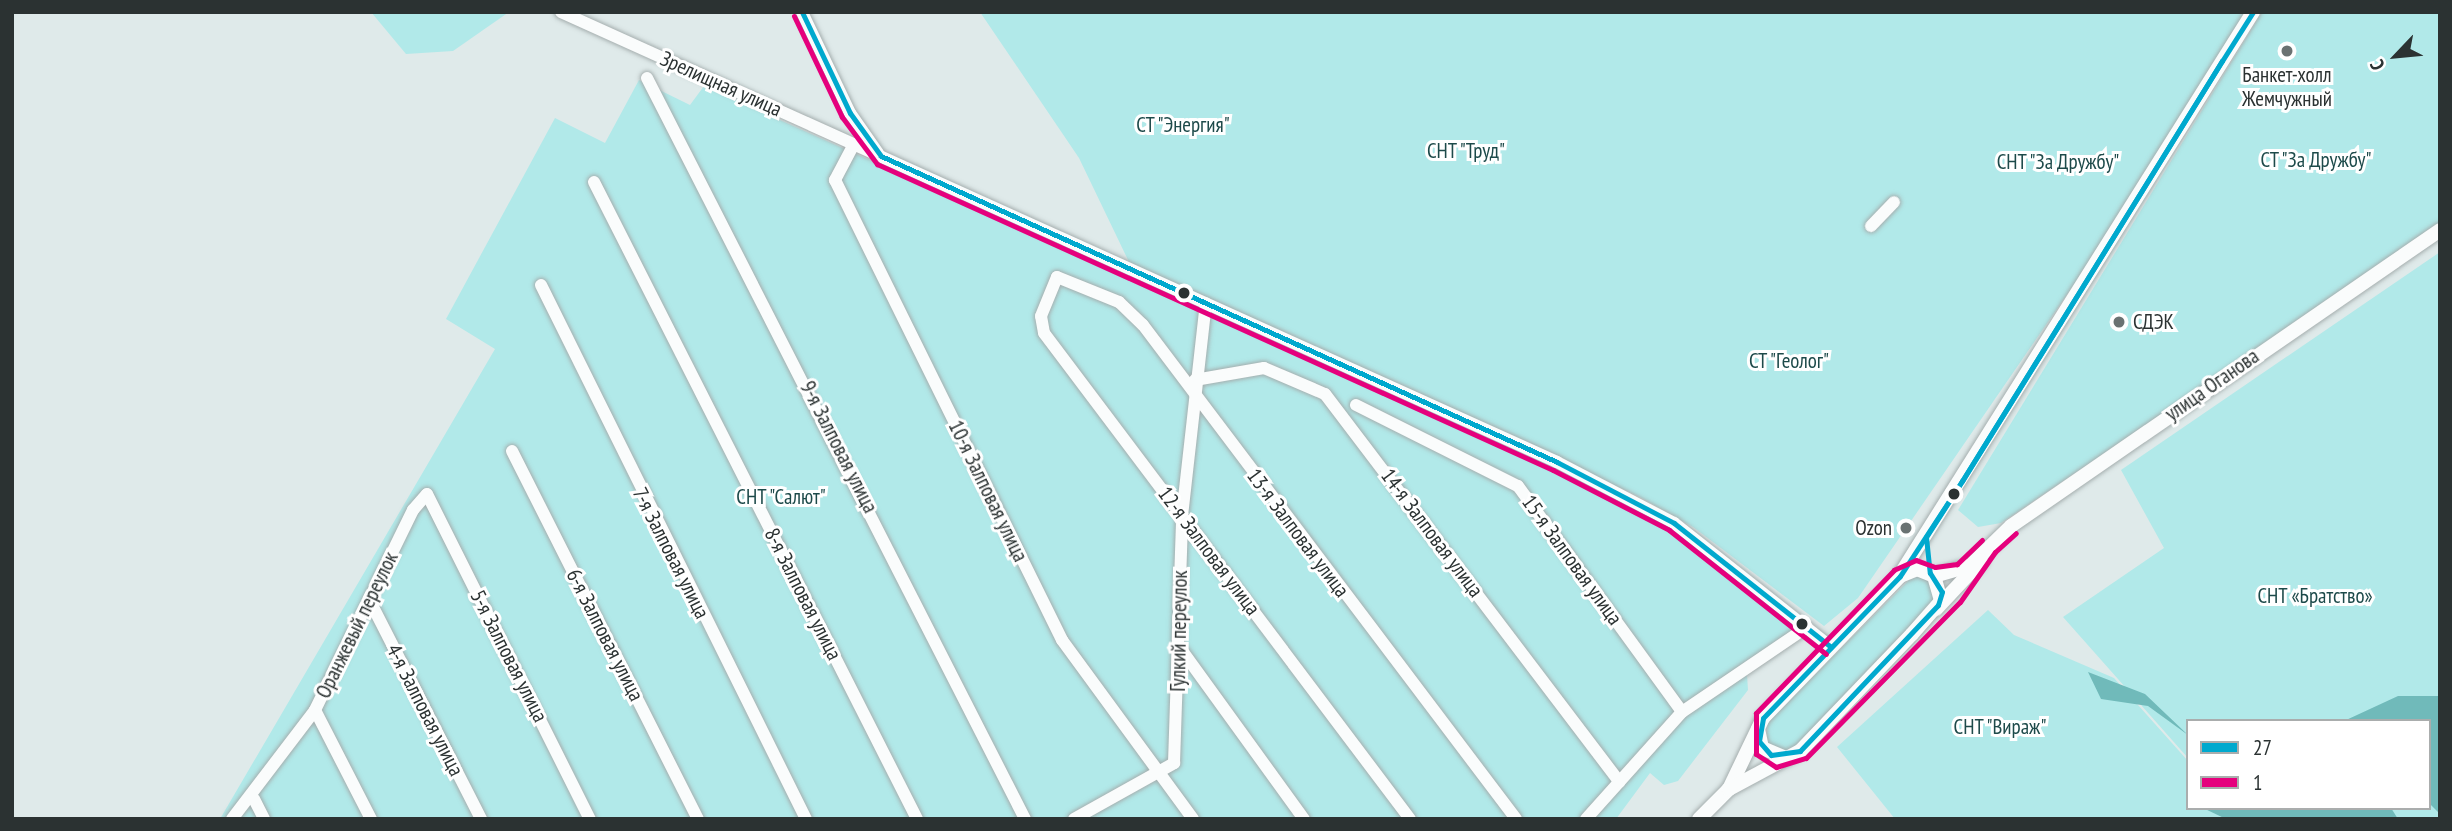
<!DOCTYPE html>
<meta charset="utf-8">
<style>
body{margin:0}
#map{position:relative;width:2452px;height:831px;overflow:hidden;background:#dfeaea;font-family:"PT Sans Narrow",sans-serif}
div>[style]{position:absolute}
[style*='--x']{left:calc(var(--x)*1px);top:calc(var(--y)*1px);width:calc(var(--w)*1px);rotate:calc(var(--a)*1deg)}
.green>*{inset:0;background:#b1e9e9}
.water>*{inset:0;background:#70baba}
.roads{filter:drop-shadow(0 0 2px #a5aeae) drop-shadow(0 0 2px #a5aeae)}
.minor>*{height:12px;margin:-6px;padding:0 6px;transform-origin:6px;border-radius:6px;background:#fafcfc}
.major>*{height:14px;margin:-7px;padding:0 7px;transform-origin:7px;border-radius:7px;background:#fafcfc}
.bus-1>*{height:5px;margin:-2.5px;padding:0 2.5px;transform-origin:2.5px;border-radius:2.5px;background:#00a9ce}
.bus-2>*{height:5px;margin:-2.5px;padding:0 2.5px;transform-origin:2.5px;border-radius:2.5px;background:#e5007d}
.dots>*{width:19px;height:19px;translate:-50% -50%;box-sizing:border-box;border:4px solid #fff;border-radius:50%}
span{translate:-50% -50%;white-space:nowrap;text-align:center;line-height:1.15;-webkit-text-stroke:6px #fff;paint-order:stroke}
.poi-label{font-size:21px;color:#2b3232}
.left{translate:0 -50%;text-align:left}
.right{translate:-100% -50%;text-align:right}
.street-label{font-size:21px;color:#2b3232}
.park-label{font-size:21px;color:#1d4a4a}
.frame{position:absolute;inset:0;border:14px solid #2b3232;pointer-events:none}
.legend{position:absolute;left:2186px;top:719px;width:245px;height:91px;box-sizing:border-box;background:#fff;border:2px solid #aaadad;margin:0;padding:9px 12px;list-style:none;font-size:21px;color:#2b3232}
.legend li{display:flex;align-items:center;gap:14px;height:35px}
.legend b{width:35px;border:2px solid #aaadad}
.north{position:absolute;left:2361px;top:21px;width:70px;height:70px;-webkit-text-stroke:5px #fff;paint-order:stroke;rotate:244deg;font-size:19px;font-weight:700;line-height:28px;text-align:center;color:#2b3232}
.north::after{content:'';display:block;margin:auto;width:24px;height:32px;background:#2b3232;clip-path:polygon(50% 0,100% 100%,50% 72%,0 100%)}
</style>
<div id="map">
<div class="green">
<i style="clip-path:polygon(371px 12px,509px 12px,453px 51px,406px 54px)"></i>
<i style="clip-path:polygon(980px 12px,2246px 12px,2079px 277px,1858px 598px,1824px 626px,1693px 527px,1640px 497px,1129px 262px,1079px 158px)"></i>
<i style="clip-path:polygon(2262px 12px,2440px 12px,2440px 227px,2001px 523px,1978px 527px,1958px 510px)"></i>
<i style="clip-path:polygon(639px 80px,690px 105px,704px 86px,1534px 457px,1684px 534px,1805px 631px,1733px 681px,1747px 675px,1748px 690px,1678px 781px,1664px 785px,1650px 773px,1616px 819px,220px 819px,495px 349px,446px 319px,555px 118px,605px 143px)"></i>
<i style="clip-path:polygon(2440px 252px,2440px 819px,2241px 819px,2232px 808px,2429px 808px,2429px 721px,2188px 721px,2188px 758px,2063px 617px,2164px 548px,2121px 470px)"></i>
<i style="clip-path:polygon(1913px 576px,1927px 578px,1935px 592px,1932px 604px,1795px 747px,1784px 752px,1766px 742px,1768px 722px)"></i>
<i style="clip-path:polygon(1988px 610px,2014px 635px,2114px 678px,2188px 761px,2188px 808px,2229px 808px,2238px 819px,1895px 819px,1837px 747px)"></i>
</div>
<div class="water">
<i style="clip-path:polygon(2088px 672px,2145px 694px,2188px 735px,2148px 706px,2101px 699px)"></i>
<i style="clip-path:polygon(2398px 696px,2440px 696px,2440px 814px,2429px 803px,2429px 721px,2344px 721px)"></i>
<i style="clip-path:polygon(2203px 808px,2391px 808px,2398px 819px,2226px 819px)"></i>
</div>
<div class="roads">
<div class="minor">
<i style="--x:561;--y:12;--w:1093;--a:24.31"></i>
<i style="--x:1557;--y:462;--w:132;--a:27.5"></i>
<i style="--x:1674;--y:523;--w:200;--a:38.3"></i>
<i style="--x:802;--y:12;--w:112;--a:64.6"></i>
<i style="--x:850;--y:113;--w:49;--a:55"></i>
<i style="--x:647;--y:78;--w:832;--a:62.97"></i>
<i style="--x:854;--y:144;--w:41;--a:117.8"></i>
<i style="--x:835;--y:180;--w:513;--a:63.73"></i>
<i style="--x:1062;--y:640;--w:222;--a:53.8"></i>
<i style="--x:594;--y:182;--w:714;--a:63.11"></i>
<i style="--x:1871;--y:226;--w:33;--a:-46"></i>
<i style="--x:541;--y:285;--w:596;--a:63.61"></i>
<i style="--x:1195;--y:380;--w:70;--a:-9.9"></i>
<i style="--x:1264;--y:368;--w:66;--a:23.1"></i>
<i style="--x:1325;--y:394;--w:487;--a:52.8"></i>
<i style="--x:1356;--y:405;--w:181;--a:26.6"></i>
<i style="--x:1518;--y:486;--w:279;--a:54"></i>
<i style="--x:512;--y:451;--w:412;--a:63.2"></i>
<i style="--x:370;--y:601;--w:245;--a:63"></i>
<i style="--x:1178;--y:645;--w:215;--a:54.1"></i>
<i style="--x:315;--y:710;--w:123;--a:62.8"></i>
<i style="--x:254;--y:799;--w:22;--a:63"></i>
<i style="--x:232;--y:819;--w:137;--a:-52.7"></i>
<i style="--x:315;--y:710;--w:223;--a:-63.9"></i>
<i style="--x:413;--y:510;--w:21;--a:-49"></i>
<i style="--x:427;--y:494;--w:364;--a:63.4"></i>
<i style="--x:1074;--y:819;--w:115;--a:-29.2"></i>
<i style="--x:1174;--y:763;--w:247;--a:-88.1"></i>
<i style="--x:1182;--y:516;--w:214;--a:-83.6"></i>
<i style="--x:1410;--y:819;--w:608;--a:-126.98"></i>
<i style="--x:1044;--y:333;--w:17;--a:-100"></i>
<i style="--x:1041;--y:316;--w:42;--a:-67.7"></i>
<i style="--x:1057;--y:277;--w:67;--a:22"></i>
<i style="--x:1119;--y:302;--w:33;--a:44"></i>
<i style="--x:1143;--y:325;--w:619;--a:52.94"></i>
<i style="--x:1586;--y:819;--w:144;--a:-48.1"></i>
<i style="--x:1682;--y:712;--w:151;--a:-34.2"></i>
</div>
<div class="major">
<i style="--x:1900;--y:575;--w:665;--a:-57.91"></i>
<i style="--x:1934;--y:576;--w:37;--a:-16"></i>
<i style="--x:1970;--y:566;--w:57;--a:-44.3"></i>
<i style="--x:2011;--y:526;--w:521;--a:-34.6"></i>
<i style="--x:1936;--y:609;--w:66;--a:-46.8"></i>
<i style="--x:1758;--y:729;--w:19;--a:78"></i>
<i style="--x:1762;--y:748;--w:25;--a:23"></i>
<i style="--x:1699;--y:819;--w:42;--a:-45"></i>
<i style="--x:1729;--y:789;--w:79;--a:-64.4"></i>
<i style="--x:1763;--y:718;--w:197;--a:-46"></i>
<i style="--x:1900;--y:576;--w:18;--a:-22"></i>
<i style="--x:1917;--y:569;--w:18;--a:22"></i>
<i style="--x:1934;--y:576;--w:26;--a:74"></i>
<i style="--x:1941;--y:601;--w:44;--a:131.3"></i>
<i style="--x:1912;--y:634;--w:162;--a:133.7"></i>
<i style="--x:1800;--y:751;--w:81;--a:151.8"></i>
</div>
</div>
<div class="bus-1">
<i style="--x:802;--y:12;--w:112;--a:64.6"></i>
<i style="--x:850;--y:113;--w:53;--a:54.2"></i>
<i style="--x:881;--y:156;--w:742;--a:24.35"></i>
<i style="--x:1557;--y:462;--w:132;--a:27.5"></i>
<i style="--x:1674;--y:523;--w:200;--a:38.3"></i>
<i style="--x:2222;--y:61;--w:58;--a:-57.7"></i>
<i style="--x:2060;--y:323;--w:308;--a:-58.3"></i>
<i style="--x:2060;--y:323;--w:308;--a:-58.3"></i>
<i style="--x:1962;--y:481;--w:67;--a:122.7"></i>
<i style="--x:1926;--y:537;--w:36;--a:84"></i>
<i style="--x:1930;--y:573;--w:22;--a:58"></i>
<i style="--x:1942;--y:592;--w:14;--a:107"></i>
<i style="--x:1938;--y:605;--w:201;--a:133.4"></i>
<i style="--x:1800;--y:751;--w:29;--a:172"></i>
<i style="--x:1771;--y:755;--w:18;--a:-131"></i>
<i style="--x:1759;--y:741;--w:23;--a:-80"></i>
<i style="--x:1763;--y:718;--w:197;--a:-46"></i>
<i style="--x:1900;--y:576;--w:113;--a:-56.9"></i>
<i style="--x:1962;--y:481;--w:186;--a:-58.2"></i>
<i style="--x:1962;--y:481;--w:186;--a:-58.2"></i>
</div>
<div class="bus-2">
<i style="--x:794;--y:16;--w:112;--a:64.6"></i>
<i style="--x:842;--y:117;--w:59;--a:53.3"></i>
<i style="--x:877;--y:164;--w:742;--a:24.35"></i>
<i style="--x:1553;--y:470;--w:131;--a:27.3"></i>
<i style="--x:1669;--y:530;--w:200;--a:38.3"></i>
<i style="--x:1982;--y:540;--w:35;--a:136"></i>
<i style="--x:1957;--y:564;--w:22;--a:172"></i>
<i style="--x:1935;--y:567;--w:20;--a:-160"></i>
<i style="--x:1916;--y:560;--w:24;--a:156"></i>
<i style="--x:1894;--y:570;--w:199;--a:134"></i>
<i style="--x:1756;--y:713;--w:41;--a:90"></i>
<i style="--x:1756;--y:754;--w:24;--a:33"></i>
<i style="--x:1776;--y:767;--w:31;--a:-17"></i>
<i style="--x:1806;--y:758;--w:219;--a:-45.4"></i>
<i style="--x:1960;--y:602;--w:61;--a:-55"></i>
<i style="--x:1995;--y:552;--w:28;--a:-42"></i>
</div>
<div class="dots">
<i style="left:2287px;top:51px;background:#6a7272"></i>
<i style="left:1184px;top:293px;background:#2b3232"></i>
<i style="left:2119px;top:322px;background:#6a7272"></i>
<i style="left:1954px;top:494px;background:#2b3232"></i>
<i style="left:1906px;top:528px;background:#6a7272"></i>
<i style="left:1802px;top:624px;background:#2b3232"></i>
</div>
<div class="poi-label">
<span style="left:2287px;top:87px">Банкет-холл<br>Жемчужный</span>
<span class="left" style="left:2133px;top:322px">СДЭК</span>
<span class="right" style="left:1892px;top:528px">Ozon</span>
</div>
<div class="street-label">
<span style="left:721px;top:84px;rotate:24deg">Зрелищная улица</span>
<span style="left:2212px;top:385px;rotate:-35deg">улица Оганова</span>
<span style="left:839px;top:447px;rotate:63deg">9-я Залповая улица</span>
<span style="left:988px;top:491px;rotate:64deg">10-я Залповая улица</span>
<span style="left:1298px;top:533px;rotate:53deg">13-я Залповая улица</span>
<span style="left:1432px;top:533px;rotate:53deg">14-я Залповая улица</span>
<span style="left:1209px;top:551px;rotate:53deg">12-я Залповая улица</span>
<span style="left:671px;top:553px;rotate:63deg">7-я Залповая улица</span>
<span style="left:1572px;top:560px;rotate:54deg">15-я Залповая улица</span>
<span style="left:803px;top:594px;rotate:63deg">8-я Залповая улица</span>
<span style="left:357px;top:625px;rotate:-64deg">Оранжевый переулок</span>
<span style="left:1179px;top:631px;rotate:-89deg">Гулкий переулок</span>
<span style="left:605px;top:635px;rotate:63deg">6-я Залповая улица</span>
<span style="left:509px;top:656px;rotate:63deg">5-я Залповая улица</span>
<span style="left:425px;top:710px;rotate:63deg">4-я Залповая улица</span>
</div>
<div class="park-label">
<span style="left:1183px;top:125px">СТ "Энергия"</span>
<span style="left:1466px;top:151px">СНТ "Труд"</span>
<span style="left:2316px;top:160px">СТ "За Дружбу"</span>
<span style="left:2058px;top:162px">СНТ "За Дружбу"</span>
<span style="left:1789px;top:361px">СТ "Геолог"</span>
<span style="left:781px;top:497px">СНТ "Салют"</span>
<span style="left:2315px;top:596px">СНТ «Братство»</span>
<span style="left:2000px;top:727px">СНТ "Вираж"</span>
</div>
<div class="frame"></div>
<ul class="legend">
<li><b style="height:9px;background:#00a9ce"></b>27</li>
<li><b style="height:9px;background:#e5007d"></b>1</li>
</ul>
<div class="north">С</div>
</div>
